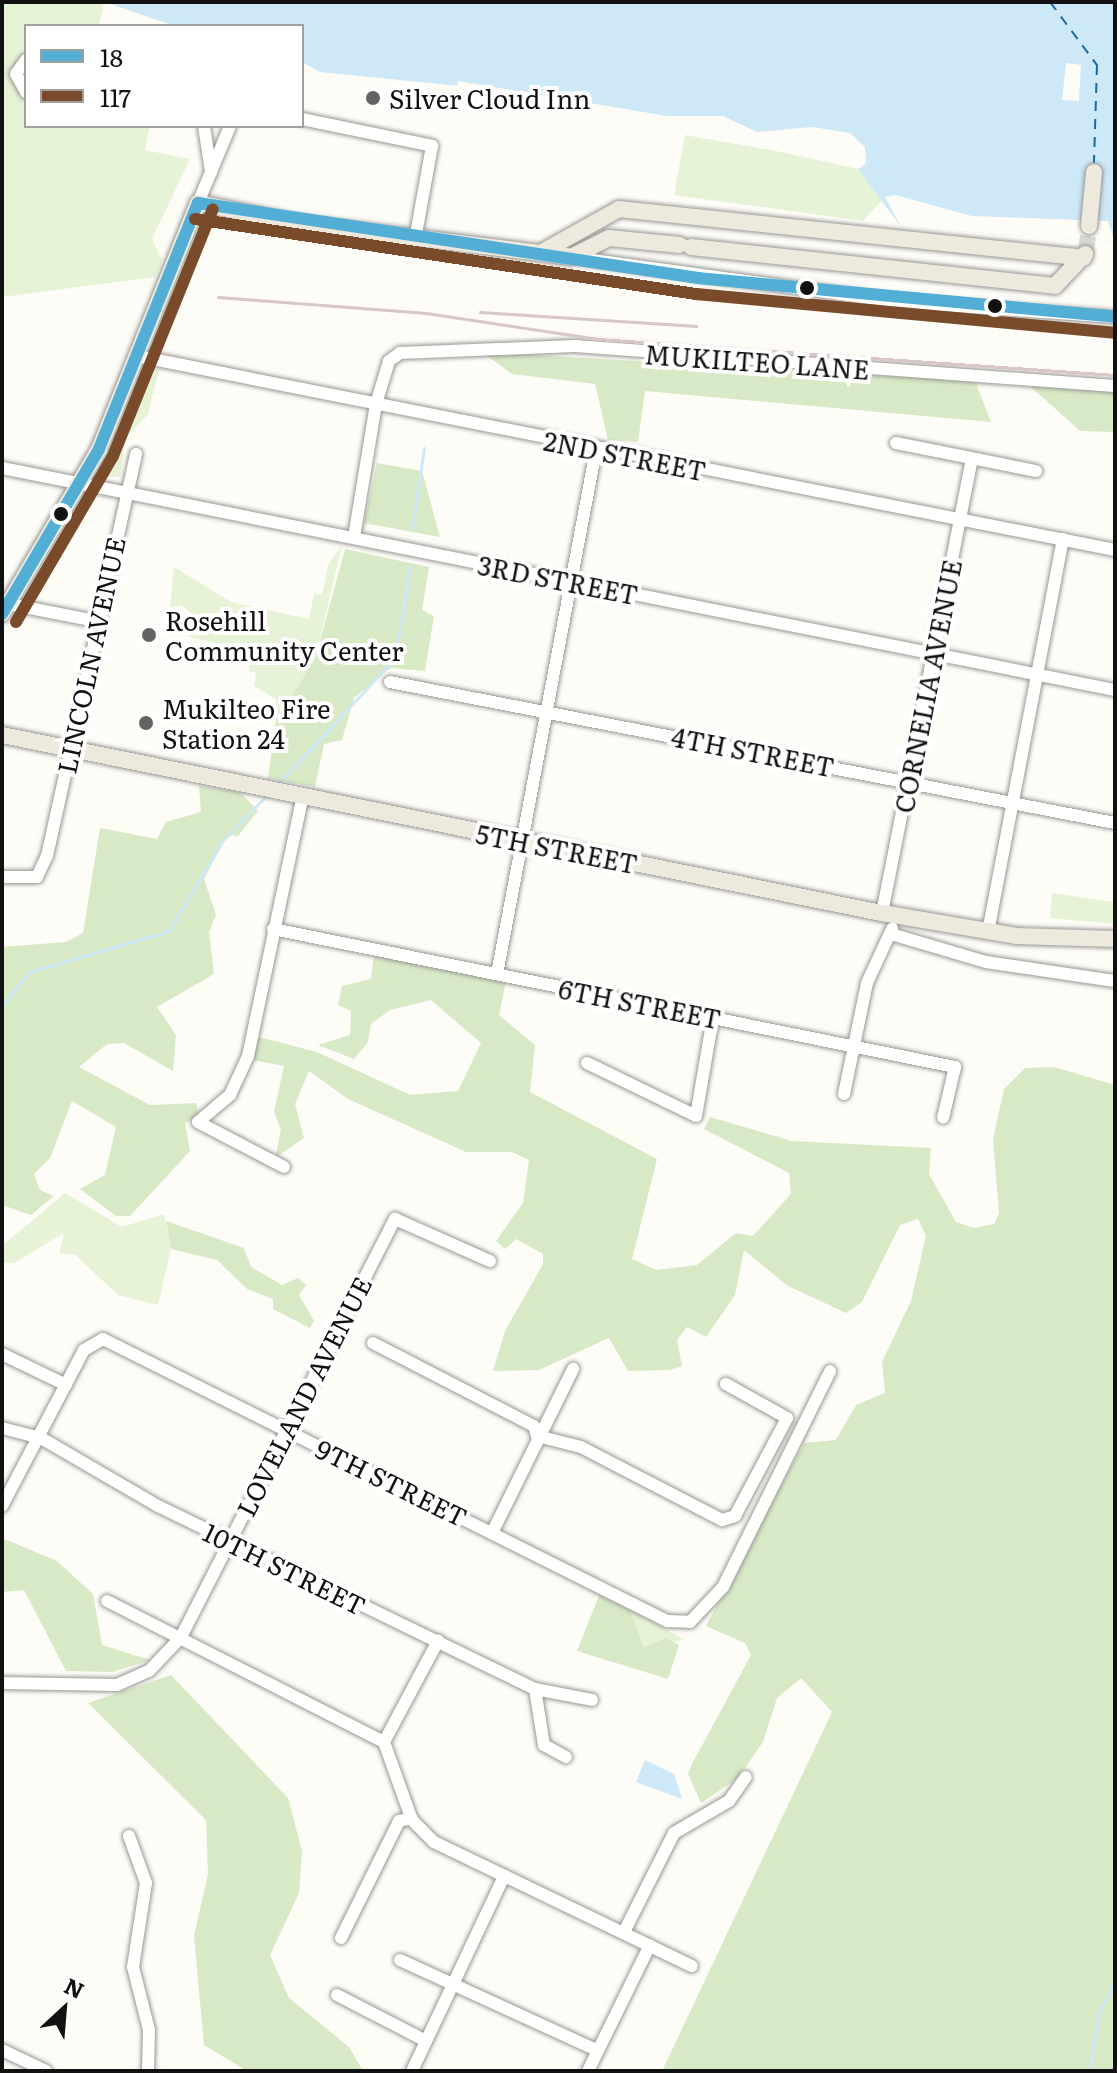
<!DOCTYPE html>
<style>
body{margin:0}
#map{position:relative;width:1117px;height:2073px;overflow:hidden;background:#fdfcf7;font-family:Literata,serif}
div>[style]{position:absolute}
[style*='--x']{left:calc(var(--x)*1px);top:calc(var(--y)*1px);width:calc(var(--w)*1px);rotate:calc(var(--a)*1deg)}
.green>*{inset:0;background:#e7f3d7}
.forest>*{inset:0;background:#d8eac5}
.water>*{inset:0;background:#cde8f7}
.pier>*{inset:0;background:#fdfcf7}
.stream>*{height:3px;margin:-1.5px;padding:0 1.5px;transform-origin:1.5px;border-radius:1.5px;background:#cde8f7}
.ferry>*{height:2px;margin-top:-1px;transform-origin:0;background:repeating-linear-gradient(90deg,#1768a6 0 10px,transparent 0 18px)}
.major-tunnel>*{height:16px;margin-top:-8px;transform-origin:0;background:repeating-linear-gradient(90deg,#dad9d4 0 16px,transparent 0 24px)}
.roads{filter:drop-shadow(0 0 2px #979795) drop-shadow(0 0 2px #979795)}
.minor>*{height:12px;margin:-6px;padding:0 6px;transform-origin:6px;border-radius:6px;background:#fffffe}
.major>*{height:16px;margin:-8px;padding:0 8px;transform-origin:8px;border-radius:8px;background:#ede9dc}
.rail>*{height:3px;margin:-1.5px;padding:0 1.5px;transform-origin:1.5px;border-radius:1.5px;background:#d9c6c7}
.bus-1>*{height:12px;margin:-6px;padding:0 6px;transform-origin:6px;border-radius:6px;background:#52aed4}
.bus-2>*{height:12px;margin:-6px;padding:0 6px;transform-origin:6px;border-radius:6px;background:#7a4b2a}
.dots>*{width:22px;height:22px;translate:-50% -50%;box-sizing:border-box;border:4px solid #fff;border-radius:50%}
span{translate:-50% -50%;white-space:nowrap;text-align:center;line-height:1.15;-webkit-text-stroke:8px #fff;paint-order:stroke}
.poi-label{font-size:26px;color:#111}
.left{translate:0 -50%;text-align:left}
.street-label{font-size:26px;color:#111}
.frame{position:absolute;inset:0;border:4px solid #111;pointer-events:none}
.legend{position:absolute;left:24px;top:24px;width:280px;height:104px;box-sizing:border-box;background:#fff;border:2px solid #a0a0a0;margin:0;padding:10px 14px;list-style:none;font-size:24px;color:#111}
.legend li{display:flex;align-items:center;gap:16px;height:40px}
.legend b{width:40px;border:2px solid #a0a0a0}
.north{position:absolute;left:24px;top:1969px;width:80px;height:80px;-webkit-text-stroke:6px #fff;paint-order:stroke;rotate:26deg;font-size:22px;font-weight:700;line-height:32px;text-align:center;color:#111}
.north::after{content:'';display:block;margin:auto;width:28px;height:36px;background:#111;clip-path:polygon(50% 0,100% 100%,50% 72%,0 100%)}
</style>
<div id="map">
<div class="green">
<i style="clip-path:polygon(2px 2px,104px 2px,99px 26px,26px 26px,26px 126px,150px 126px,145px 150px,190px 159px,152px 239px,162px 260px,155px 277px,2px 297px)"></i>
<i style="clip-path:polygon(685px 135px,855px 165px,885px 197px,863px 221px,674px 195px)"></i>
<i style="clip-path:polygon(149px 369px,159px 369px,148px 414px,126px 438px,120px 477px,104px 477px)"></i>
<i style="clip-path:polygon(342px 545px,315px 659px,276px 721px,276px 699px,254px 686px,256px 673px,249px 671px,252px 651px,189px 637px,194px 615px,181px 605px,170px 608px,174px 567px,231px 602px,309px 619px,314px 594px,322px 595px,328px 565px)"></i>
<i style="clip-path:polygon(1052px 893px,1115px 902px,1115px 924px,1050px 918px)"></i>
<i style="clip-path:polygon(65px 1193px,122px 1227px,164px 1214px,171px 1249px,158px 1305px,118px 1295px,75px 1255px,59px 1253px,64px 1233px,14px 1263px,2px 1263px,2px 1246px)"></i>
<i style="clip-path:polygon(628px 1605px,648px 1619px,685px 1640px,644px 1647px)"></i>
</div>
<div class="forest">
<i style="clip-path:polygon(482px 352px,975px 381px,991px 422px,645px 391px,638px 442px,608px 440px,595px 384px,512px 374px)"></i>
<i style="clip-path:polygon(1030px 386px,1115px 392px,1115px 432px,1080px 431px)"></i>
<i style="clip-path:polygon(377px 463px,422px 471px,440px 537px,364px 523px)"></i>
<i style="clip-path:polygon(345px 549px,429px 567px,422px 610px,434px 616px,425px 671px,390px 668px,354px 698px,342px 740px,324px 744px,315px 787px,268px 778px,276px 721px,315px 659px)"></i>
<i style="clip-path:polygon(199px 786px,240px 792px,258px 811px,238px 836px,227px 835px,204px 879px,216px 915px,209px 932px,214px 974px,157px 1007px,176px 1035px,173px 1071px,124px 1043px,107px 1044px,79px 1067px,150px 1105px,196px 1103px,200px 1117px,185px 1123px,190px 1151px,130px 1216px,116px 1216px,80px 1189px,105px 1175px,116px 1127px,72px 1101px,50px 1158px,34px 1174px,40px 1190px,54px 1196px,31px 1215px,2px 1205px,2px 947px,66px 942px,83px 933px,100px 828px,157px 839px,166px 822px,201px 812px)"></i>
<i style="clip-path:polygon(374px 954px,506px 981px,499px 1015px,535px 1045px,530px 1092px,657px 1159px,632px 1259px,656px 1270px,697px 1265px,736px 1233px,753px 1236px,791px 1194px,789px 1173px,704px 1129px,710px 1117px,792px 1141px,931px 1148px,929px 1174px,943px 1199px,956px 1222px,974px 1228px,994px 1224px,999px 1213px,993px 1139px,1004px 1089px,1025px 1068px,1054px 1067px,1115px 1085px,1115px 2071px,662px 2071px,832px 1712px,801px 1678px,777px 1698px,763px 1742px,738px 1778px,701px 1803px,688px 1774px,692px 1764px,751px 1655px,745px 1643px,706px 1626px,804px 1443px,836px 1440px,856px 1405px,885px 1393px,882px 1362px,911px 1301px,926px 1236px,918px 1219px,900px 1225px,862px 1302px,846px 1313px,788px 1286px,744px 1250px,735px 1295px,706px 1337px,687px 1327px,677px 1340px,682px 1366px,670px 1370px,628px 1371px,609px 1338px,539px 1370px,493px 1371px,505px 1331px,543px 1264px,543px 1254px,516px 1239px,505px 1249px,496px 1241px,523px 1203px,529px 1160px,512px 1152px,466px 1152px,348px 1099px,309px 1071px,295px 1104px,304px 1138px,275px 1158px,281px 1130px,274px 1112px,284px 1066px,253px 1060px,259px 1037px,317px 1052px,410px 1095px,458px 1091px,481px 1043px,431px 1000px,390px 1010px,371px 1024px,368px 1042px,354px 1059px,318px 1045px,350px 1035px,351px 1011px,338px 1005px,342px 986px,371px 979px)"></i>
<i style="clip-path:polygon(166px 1221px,244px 1248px,251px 1267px,282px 1285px,298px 1278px,306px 1285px,299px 1295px,314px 1321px,310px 1328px,273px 1309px,273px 1299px,247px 1289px,217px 1260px,171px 1249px)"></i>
<i style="clip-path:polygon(2px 1538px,57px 1561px,93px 1594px,102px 1645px,150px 1660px,112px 1672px,66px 1671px,24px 1590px,2px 1592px)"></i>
<i style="clip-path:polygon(600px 1593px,628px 1605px,644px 1647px,666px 1638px,679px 1645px,668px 1679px,577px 1651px)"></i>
<i style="clip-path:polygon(171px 1675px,288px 1798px,302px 1851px,299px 1893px,270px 1955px,289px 1998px,349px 2047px,363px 2071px,247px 2071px,204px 2045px,194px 1936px,208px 1874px,206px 1820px,88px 1703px)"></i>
</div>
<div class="water">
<i style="clip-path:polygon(104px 2px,1115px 2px,1115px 242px,901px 227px,855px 165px,510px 91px,320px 72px,302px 62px,302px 26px,175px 26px)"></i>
<i style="clip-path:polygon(645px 1760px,674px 1774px,682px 1799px,636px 1782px)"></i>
</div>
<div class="pier">
<i style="clip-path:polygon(1066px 63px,1081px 65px,1079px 101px,1062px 100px)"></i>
<i style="clip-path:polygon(458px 81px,667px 116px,723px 116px,757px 132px,812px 127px,850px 133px,865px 147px,866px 163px,858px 169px,606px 113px,456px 91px)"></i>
<i style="clip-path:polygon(895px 195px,972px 216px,1108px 221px,1115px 242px,901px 227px,885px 197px)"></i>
</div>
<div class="stream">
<i style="--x:412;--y:529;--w:82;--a:-81.6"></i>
<i style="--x:276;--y:786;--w:175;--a:-47.1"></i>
<i style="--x:395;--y:658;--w:94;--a:-80.8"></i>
<i style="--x:2;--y:1006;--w:43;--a:-51.5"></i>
<i style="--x:29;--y:972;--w:146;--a:-16.3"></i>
<i style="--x:169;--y:931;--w:106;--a:-59.3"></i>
<i style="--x:223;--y:840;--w:64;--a:-45.6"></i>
<i style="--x:1089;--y:2071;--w:60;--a:-80.4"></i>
<i style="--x:1099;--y:2012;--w:35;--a:-63"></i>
</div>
<div class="ferry">
<i style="--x:1050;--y:2;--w:79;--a:53.3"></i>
<i style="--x:1097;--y:65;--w:98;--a:91.8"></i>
</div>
<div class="major-tunnel">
<i style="--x:1086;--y:252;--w:26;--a:-83"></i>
</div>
<div class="roads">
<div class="minor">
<i style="--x:26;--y:60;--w:17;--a:126"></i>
<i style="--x:16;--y:74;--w:21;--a:61"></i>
<i style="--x:302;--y:119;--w:133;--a:11.7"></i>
<i style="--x:432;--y:146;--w:96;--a:100.3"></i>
<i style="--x:204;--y:126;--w:47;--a:81.3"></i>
<i style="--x:198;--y:203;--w:83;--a:-67.4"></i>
<i style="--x:571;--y:257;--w:331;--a:7.8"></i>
<i style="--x:899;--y:302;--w:217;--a:4"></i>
<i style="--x:137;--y:356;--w:997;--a:11.22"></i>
<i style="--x:896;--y:443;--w:143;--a:11.3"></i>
<i style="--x:2;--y:468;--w:1135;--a:11.28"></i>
<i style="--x:354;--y:537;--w:135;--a:-80.6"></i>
<i style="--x:376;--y:404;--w:45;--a:-73.2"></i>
<i style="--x:389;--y:361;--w:14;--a:-36"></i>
<i style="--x:400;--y:353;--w:175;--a:-2.3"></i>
<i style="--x:575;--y:346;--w:541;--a:4.24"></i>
<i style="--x:9;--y:604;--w:89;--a:11.1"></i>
<i style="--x:390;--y:682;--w:739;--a:11.01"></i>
<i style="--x:2;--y:877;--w:35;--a:0"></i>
<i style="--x:37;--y:877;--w:23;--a:-65"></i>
<i style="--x:47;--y:856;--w:412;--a:-77.5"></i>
<i style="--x:882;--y:913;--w:463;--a:-78.8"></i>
<i style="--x:273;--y:929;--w:696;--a:11.44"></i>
<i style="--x:955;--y:1067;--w:52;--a:103.2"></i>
<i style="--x:988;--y:932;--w:400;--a:-79.2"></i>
<i style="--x:891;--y:934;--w:99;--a:16.4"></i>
<i style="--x:986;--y:962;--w:130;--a:8.4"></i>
<i style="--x:497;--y:974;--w:533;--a:-79.3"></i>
<i style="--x:587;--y:1063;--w:121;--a:25.9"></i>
<i style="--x:696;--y:1116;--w:99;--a:-80.2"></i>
<i style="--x:844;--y:1094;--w:113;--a:-78.3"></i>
<i style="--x:867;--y:983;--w:60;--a:-65.2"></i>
<i style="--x:284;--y:1167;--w:97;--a:-152.4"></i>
<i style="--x:198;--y:1122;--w:42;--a:-40.2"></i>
<i style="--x:230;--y:1095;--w:43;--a:-65.2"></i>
<i style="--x:248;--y:1056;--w:266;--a:-78.1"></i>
<i style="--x:373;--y:1343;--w:181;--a:27.3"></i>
<i style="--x:534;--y:1426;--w:10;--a:73"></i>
<i style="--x:2;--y:1354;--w:71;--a:25.8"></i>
<i style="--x:2;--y:1428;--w:40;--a:14.4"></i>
<i style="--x:41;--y:1438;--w:135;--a:30.2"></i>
<i style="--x:158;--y:1506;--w:419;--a:25.9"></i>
<i style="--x:535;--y:1689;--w:58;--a:10.9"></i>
<i style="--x:537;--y:1436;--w:45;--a:14"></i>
<i style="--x:581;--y:1447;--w:159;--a:27.4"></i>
<i style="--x:722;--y:1520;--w:14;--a:-17"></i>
<i style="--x:735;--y:1516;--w:111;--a:-62"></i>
<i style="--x:787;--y:1418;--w:70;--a:-150.9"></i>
<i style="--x:2;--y:1506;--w:176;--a:-62.3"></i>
<i style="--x:84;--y:1350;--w:22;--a:-30"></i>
<i style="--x:103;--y:1339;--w:631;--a:26.57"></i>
<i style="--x:667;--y:1621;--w:23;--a:2"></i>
<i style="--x:690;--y:1622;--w:48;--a:-46.7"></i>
<i style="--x:723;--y:1587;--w:241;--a:-63.6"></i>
<i style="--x:493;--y:1531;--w:181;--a:-63.7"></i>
<i style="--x:107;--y:1601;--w:311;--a:27"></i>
<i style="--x:2;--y:1683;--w:115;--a:1"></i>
<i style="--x:117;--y:1685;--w:35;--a:-24"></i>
<i style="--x:149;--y:1671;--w:47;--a:-46.7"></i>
<i style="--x:181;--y:1637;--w:470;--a:-62.9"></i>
<i style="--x:395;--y:1219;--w:104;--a:23.9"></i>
<i style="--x:535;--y:1689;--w:57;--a:80.9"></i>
<i style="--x:544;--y:1745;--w:25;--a:29"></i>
<i style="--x:384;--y:1742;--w:83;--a:70.3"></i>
<i style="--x:412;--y:1820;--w:31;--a:45"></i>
<i style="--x:434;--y:1842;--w:286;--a:25.7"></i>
<i style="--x:384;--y:1742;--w:115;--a:-61.9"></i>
<i style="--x:129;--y:1836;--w:50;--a:70.1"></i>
<i style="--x:146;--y:1883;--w:85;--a:98.8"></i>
<i style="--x:133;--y:1967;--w:65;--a:75.7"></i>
<i style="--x:149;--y:2030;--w:41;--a:91.4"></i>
<i style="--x:624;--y:1932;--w:111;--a:-63.2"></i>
<i style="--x:674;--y:1833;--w:64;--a:-30.2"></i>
<i style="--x:729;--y:1801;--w:29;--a:-55"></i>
<i style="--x:341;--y:1938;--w:131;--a:-63.6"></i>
<i style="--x:399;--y:1821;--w:13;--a:-13"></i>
<i style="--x:400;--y:1960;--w:217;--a:24.6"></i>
<i style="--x:337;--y:1995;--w:100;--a:27.3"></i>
<i style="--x:2;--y:2050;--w:49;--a:25.5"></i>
<i style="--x:412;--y:2071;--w:216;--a:-64.7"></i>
<i style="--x:588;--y:2071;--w:140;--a:-63.8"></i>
</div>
<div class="major">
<i style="--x:1089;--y:226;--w:54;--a:-84.7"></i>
<i style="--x:691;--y:247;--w:366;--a:6.1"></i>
<i style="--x:1055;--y:286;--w:44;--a:-46.8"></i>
<i style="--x:544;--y:251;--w:86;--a:-29.2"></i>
<i style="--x:619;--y:209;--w:467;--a:6"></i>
<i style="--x:2;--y:614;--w:191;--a:-59.5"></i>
<i style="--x:99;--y:449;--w:265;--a:-68.1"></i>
<i style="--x:198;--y:203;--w:100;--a:11.5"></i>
<i style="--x:296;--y:223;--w:277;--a:7"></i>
<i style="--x:571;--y:257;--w:42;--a:-26.6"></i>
<i style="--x:609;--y:238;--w:71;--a:5.6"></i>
<i style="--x:2;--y:735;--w:898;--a:11.44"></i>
<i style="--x:882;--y:913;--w:136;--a:9.7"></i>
<i style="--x:1016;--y:936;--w:99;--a:1.7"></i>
</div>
</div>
<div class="rail">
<i style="--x:218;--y:297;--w:209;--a:4.4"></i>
<i style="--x:426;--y:313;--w:174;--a:8.6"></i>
<i style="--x:598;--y:339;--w:518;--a:3.98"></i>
<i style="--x:480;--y:312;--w:217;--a:3.7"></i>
</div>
<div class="bus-1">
<i style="--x:198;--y:203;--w:506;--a:8.53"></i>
<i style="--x:698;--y:278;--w:419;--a:5.3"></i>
<i style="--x:2;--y:614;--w:191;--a:-59.5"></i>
<i style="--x:99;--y:449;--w:265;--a:-68.1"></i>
</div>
<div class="bus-2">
<i style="--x:195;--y:219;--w:507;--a:8.51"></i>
<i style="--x:696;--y:294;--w:420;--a:5.3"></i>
<i style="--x:16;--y:622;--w:192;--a:-59.7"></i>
<i style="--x:113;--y:456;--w:266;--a:-68"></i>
</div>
<div class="dots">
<i style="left:373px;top:98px;background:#646362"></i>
<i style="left:807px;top:288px;background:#111"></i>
<i style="left:995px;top:306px;background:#111"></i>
<i style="left:61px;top:514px;background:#111"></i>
<i style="left:149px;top:635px;background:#646362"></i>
<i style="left:146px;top:723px;background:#646362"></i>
</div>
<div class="poi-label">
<span class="left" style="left:389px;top:98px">Silver Cloud Inn</span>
<span class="left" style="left:165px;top:635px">Rosehill<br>Community Center</span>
<span class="left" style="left:162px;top:723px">Mukilteo Fire<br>Station 24</span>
</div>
<div class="street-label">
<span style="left:757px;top:361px;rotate:4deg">MUKILTEO LANE</span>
<span style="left:625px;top:455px;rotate:11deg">2ND STREET</span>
<span style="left:558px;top:579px;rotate:11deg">3RD STREET</span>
<span style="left:90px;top:655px;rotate:-78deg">LINCOLN AVENUE</span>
<span style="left:927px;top:686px;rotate:-79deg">CORNELIA AVENUE</span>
<span style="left:753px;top:751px;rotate:11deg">4TH STREET</span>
<span style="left:557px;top:848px;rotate:11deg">5TH STREET</span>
<span style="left:640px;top:1003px;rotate:11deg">6TH STREET</span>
<span style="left:303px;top:1396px;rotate:-63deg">LOVELAND AVENUE</span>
<span style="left:392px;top:1482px;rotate:26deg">9TH STREET</span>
<span style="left:285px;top:1568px;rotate:26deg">10TH STREET</span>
</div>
<div class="frame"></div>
<ul class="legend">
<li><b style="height:10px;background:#52aed4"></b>18</li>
<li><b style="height:10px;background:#7a4b2a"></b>117</li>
</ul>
<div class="north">N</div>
</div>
